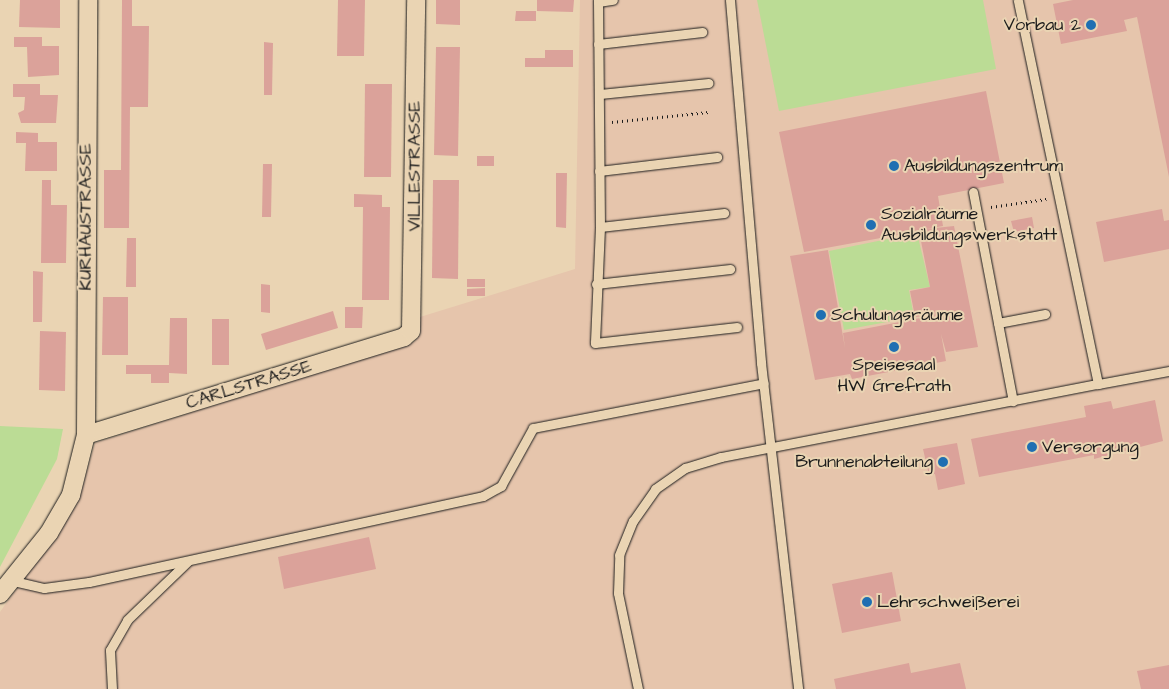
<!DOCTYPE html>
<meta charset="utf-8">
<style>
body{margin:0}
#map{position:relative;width:1169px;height:689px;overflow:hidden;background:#ead4b3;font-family:"Architects Daughter",sans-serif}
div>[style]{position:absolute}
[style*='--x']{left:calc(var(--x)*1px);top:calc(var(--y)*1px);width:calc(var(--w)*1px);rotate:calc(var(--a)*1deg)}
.built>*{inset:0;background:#e6c5ac}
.green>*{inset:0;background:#bbdc95}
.building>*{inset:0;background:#dba29a}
.path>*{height:3px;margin-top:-1.5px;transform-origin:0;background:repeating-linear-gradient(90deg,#1c1c1c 0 1px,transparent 0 5px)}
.roads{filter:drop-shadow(0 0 1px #1c1c1c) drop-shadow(0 0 1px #1c1c1c)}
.service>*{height:9px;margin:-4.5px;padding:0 4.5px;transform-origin:4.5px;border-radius:4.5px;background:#ead4b3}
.minor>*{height:18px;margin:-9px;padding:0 9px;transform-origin:9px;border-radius:9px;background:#ead4b3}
.dots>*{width:14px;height:14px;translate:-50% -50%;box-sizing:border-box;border:2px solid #ead4b3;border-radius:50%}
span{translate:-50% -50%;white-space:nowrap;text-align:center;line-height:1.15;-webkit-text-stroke:4px #ead4b3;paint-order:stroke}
.poi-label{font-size:18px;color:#1c1c1c}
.right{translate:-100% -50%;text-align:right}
.left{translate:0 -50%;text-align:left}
.street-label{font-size:18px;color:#1c1c1c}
</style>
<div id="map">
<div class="built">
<i style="clip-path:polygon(580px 0,1169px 0,1169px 689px,0 689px,0 612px,77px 504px,95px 443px,414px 342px,420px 335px,420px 317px,575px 269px)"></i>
</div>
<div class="green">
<i style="clip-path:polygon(757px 0,983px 0,996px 69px,779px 111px)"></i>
<i style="clip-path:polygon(917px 233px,930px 287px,909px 290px,914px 317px,844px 330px,829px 251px)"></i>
<i style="clip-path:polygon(0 426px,63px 429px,57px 459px,0 567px)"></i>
</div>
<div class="building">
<i style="clip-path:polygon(20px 0,60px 0,60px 28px,19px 27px)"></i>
<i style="clip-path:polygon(122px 0,132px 0,132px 26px,149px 26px,148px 107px,130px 107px,129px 228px,104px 228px,104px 170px,121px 170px)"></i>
<i style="clip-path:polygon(338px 0,365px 0,364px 56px,337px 56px)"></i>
<i style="clip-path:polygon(436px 0,460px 0,460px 25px,436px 24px)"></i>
<i style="clip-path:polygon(537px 0,574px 0,573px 12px,537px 11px)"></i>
<i style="clip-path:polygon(1073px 0,1169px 0,1169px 177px,1137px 17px,1124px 20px,1127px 31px,1061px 44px,1053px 4px)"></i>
<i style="clip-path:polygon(516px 11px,536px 11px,536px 21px,515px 21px)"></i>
<i style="clip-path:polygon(14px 37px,42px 37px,42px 46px,59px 46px,59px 75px,28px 77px,27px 47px,14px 47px)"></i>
<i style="clip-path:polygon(264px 42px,273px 43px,272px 95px,264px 95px)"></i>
<i style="clip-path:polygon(436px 47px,460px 47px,458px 156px,434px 155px)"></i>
<i style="clip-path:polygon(545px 50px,573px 50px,573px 67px,525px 67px,525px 58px,545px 58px)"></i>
<i style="clip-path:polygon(13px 84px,40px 84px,40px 95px,58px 95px,56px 123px,21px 123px,18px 113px,24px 110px,25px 97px,13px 97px)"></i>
<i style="clip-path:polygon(365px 84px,392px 84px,391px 177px,364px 177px)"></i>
<i style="clip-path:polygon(986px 91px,1004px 183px,938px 196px,943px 226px,926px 229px,954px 226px,978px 347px,946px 352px,941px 334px,946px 361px,852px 379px,850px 374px,815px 380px,790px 256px,828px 250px,845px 348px,843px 333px,936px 315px,915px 317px,910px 291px,930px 287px,919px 231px,804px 252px,779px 132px)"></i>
<i style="clip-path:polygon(16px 132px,38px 133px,38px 142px,57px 142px,57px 171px,25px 171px,26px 143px,16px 143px)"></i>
<i style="clip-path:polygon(477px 156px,494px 156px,494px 166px,477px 166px)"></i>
<i style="clip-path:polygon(263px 164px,272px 164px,271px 217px,262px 217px)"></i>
<i style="clip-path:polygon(556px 173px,567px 173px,566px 228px,556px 227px)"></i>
<i style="clip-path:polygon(42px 180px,51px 180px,51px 205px,67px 205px,66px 263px,41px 263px)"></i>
<i style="clip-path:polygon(433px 180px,459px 180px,458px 279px,432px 278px)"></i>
<i style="clip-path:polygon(354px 194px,382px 195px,382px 207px,390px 207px,389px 300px,362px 300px,363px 207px,354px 207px)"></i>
<i style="clip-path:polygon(1162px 209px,1164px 221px,1169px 220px,1169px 249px,1104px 262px,1096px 222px)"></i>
<i style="clip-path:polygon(1032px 217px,1034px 228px,1014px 232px,1011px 221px)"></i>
<i style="clip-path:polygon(127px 238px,136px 238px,136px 287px,126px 287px)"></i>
<i style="clip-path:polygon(33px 271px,43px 272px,42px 322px,33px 322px)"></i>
<i style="clip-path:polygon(467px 279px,485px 279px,485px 287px,467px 287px)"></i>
<i style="clip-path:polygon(261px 284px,270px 285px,270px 313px,261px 312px)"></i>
<i style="clip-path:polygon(485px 288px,485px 296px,467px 296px,467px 289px)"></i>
<i style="clip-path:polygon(103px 297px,128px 297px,128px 355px,102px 355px)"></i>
<i style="clip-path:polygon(345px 307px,363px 307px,362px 328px,345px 328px)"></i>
<i style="clip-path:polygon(333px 311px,338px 328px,266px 350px,261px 334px)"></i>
<i style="clip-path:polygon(170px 318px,187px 318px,187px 374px,169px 373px,169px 383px,151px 383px,151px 374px,126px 374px,126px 365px,169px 365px)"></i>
<i style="clip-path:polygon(212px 319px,229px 319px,229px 365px,212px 365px)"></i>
<i style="clip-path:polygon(40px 331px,66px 332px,65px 391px,39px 390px)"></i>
<i style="clip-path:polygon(1155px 400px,1163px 441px,1094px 459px,1094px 455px,979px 477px,971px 439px,1086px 417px,1084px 406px,1111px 401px,1113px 409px)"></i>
<i style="clip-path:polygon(957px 443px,965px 484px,938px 490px,935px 474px,929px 475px,923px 449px)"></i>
<i style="clip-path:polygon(369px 537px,376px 569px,284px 589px,278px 557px)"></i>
<i style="clip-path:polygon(892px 572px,901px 621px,842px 633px,832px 584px)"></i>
<i style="clip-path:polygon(909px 663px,911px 673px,960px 663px,966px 689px,836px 689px,834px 679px)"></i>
<i style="clip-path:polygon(1169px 665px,1169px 689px,1141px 689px,1137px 671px)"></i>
</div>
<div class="path">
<i style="--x:612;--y:122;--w:97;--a:-5.9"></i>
<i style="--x:991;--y:207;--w:56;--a:-8.3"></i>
</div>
<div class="roads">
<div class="service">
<i style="--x:598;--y:0;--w:227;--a:89.5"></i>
<i style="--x:600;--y:227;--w:116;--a:92.5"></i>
<i style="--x:595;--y:343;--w:143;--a:-6.4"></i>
<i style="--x:730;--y:0;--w:364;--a:85.1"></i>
<i style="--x:761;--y:363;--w:328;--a:83.5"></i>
<i style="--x:598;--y:2;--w:15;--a:-8"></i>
<i style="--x:598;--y:44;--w:105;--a:-6.6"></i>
<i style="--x:600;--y:94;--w:109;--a:-5.8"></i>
<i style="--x:599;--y:171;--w:119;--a:-6.8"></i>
<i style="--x:973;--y:192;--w:213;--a:79.2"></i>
<i style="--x:600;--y:227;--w:125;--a:-6.4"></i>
<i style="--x:596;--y:284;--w:135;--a:-6.4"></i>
<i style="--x:998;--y:323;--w:48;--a:-10.8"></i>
<i style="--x:1098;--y:384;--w:72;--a:-10.4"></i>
<i style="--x:9;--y:580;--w:36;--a:13"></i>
<i style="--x:44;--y:588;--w:45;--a:-7.6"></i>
<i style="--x:89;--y:582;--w:403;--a:-12.3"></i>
<i style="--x:483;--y:496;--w:21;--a:-29"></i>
<i style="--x:501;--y:486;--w:66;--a:-61.1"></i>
<i style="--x:533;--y:428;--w:235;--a:-11"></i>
<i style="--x:112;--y:689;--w:39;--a:-93"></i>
<i style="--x:110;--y:650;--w:34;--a:-60"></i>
<i style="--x:127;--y:620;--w:85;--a:-44"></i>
<i style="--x:638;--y:689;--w:98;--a:-101.8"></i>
<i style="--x:618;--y:593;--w:38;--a:-88"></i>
<i style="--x:619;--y:555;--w:37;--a:-68"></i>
<i style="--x:633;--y:521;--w:39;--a:-55"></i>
<i style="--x:655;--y:489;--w:37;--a:-35"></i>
<i style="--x:685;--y:468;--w:38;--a:-17"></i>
<i style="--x:721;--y:457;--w:384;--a:-11"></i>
<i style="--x:1098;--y:384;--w:392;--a:-101.8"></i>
</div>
<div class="minor">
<i style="--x:86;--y:435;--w:333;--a:-17.1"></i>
<i style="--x:404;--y:337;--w:9;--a:-41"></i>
<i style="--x:411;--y:331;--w:331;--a:-89.1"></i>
<i style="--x:0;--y:594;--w:78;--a:-51.2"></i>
<i style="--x:49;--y:533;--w:44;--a:-59.9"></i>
<i style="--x:71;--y:495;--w:62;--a:-76"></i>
<i style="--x:86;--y:435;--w:435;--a:-89.7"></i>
</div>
</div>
<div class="dots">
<i style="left:1091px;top:25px;background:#1f6fb2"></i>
<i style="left:894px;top:166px;background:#1f6fb2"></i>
<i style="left:871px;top:225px;background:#1f6fb2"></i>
<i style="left:821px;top:315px;background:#1f6fb2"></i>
<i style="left:894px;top:347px;background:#1f6fb2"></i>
<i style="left:1032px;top:447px;background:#1f6fb2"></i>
<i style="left:943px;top:462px;background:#1f6fb2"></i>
<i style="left:867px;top:602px;background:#1f6fb2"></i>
</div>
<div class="poi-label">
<span class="right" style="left:1081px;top:25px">Vorbau 2</span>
<span class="left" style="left:904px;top:166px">Ausbildungszentrum</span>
<span class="left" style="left:881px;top:225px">Sozialräume<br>Ausbildungswerkstatt</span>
<span class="left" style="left:831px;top:315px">Schulungsräume</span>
<span style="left:894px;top:376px">Speisesaal<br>HW Grefrath</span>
<span class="left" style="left:1042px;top:447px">Versorgung</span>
<span class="right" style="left:933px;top:462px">Brunnenabteilung</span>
<span class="left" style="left:877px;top:602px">Lehrschweißerei</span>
</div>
<div class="street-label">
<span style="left:415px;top:166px;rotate:-90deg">VILLESTRASSE</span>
<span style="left:86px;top:217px;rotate:-90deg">KURHAUSTRASSE</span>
<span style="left:249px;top:385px;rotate:-17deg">CARLSTRASSE</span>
</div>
</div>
